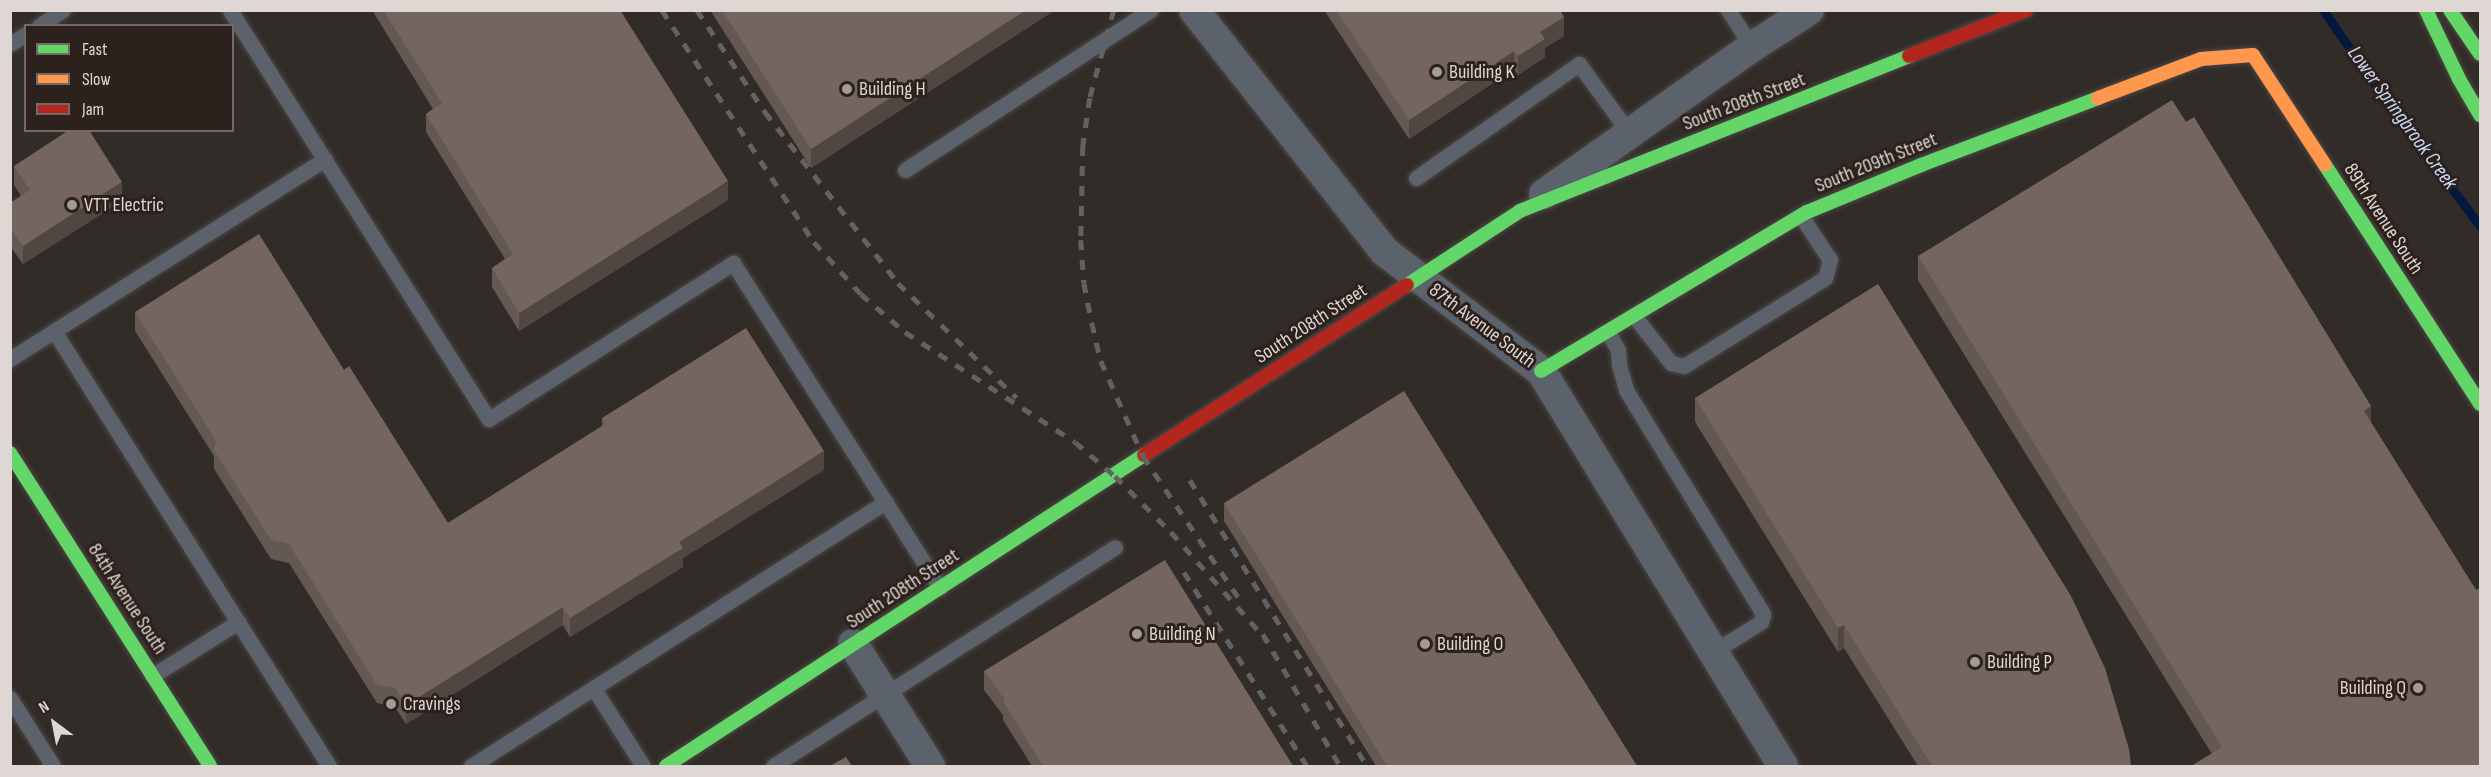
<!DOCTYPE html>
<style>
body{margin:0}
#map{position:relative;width:2491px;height:777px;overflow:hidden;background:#322c29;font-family:"Sofia Sans Condensed",sans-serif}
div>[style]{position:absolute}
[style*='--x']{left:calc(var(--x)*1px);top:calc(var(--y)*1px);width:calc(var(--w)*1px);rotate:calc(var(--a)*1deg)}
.stream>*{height:9px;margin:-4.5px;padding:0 4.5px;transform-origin:4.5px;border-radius:4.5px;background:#04183d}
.roads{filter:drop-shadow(0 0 2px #4d4845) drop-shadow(0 0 2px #4d4845)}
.lane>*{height:15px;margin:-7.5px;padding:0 7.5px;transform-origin:7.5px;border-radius:7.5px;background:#5b626b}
.street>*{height:30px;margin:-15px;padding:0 15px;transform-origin:15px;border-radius:15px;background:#5b626b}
.fast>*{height:14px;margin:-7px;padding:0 7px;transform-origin:7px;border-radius:7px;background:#63d668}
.slow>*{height:14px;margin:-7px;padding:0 7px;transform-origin:7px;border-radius:7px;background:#ff974d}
.jam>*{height:14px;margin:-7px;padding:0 7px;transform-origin:7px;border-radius:7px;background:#b3261e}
.rail>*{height:4.5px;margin-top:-2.25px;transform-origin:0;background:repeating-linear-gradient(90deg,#626265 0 10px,transparent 0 20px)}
.wall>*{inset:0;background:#645852}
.shaded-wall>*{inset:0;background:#514742}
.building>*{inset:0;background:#74665f}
.dots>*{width:16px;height:16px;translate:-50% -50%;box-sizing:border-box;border:3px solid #2c211c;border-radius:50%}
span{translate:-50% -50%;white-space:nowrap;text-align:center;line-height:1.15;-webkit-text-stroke:6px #2c211c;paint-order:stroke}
.poi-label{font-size:20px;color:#dfd7d3}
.left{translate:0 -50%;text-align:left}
.right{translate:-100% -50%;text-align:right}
.street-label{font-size:20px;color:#dfd7d3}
.water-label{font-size:21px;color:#c8dcfa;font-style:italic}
.frame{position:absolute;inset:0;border:12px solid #dfd7d3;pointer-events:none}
.legend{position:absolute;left:24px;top:24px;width:210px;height:108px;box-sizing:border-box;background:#2c211c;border:2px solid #746a65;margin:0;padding:8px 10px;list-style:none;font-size:18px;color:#dfd7d3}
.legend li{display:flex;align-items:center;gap:12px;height:30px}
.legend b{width:30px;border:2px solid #746a65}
.north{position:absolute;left:24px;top:693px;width:60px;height:60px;-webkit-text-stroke:4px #2c211c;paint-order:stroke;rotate:328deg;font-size:16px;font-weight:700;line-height:24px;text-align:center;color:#dfd7d3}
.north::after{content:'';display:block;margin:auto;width:21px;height:27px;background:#dfd7d3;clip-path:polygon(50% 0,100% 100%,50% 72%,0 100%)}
</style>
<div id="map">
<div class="stream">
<i style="--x:2323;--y:10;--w:100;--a:55.2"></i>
<i style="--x:2380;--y:92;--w:167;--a:53.3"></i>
</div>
<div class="roads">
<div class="lane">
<i style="--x:230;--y:10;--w:484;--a:57.7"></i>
<i style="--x:489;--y:419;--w:290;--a:-32.6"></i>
<i style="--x:733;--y:263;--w:385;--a:57.5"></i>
<i style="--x:1728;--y:10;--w:44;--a:57"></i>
<i style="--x:39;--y:26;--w:29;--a:-34"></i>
<i style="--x:10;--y:44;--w:19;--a:-32"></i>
<i style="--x:905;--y:170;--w:293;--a:-33.1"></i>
<i style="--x:1416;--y:178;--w:199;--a:-35"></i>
<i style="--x:1579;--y:64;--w:87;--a:53.9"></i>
<i style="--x:1634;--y:316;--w:60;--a:51.8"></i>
<i style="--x:1671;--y:363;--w:13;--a:13"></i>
<i style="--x:1684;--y:366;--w:166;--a:-32"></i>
<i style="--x:1825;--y:278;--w:19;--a:-74"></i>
<i style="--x:1830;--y:260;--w:53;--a:-123.4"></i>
<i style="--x:54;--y:331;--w:515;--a:57.7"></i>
<i style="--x:1608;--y:332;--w:21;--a:61"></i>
<i style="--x:1618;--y:350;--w:15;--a:86"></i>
<i style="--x:1619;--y:365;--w:26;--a:74"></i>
<i style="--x:1626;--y:390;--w:263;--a:58.5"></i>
<i style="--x:1763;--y:614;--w:8;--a:104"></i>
<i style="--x:1761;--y:622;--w:57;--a:148"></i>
<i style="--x:10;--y:359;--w:373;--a:-32.4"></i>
<i style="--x:152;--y:676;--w:102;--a:-32.1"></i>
<i style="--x:594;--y:689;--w:91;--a:57.5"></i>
<i style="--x:10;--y:698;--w:80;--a:57.7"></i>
<i style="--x:471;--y:766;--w:492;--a:-32.5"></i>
<i style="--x:773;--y:766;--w:406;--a:-32.6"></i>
</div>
<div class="street">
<i style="--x:1194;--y:10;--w:307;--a:51.7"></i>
<i style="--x:1384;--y:251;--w:198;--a:37.4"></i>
<i style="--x:1541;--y:371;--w:463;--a:58.5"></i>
<i style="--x:1544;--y:194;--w:255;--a:-35.3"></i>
<i style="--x:1752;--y:47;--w:68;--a:-33"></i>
<i style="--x:853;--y:644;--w:144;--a:57.7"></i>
</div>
<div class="fast">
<i style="--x:2426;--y:10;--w:76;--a:64.4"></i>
<i style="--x:2459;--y:79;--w:42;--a:59.7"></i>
<i style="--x:2450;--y:10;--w:53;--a:55.7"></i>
<i style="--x:2325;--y:165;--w:285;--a:57"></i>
<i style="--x:1407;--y:285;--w:135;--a:-33.2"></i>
<i style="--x:1520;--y:211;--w:419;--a:-21.7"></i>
<i style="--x:1541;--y:371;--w:310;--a:-30.9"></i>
<i style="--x:1807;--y:212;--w:123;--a:-22.4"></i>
<i style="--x:1921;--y:165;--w:189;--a:-20.7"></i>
<i style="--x:10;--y:453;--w:371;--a:57.4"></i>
<i style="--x:666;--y:766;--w:570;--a:-33.05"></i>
</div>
<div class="slow">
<i style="--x:2098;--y:98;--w:110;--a:-20.7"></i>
<i style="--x:2201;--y:59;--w:52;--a:-4.4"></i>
<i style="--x:2253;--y:55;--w:131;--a:56.8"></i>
</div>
<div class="jam">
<i style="--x:1909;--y:56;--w:126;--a:-21.5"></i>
<i style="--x:1144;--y:455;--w:313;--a:-32.9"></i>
</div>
</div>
<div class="rail">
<i style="--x:662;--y:10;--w:277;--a:56.8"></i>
<i style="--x:814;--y:242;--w:70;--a:47.9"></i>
<i style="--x:861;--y:294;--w:58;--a:40.8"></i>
<i style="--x:905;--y:332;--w:202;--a:32.9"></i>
<i style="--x:1075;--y:442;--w:52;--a:40.4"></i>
<i style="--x:1115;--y:476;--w:79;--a:45"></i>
<i style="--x:1171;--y:532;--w:144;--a:48.4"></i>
<i style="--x:697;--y:10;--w:123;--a:56.3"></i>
<i style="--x:765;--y:112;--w:217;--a:52.1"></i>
<i style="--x:898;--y:283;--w:165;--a:44"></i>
<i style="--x:1114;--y:10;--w:91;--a:105.3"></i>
<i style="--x:1090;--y:98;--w:49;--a:98.3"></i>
<i style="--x:1083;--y:146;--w:94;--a:91.2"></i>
<i style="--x:1081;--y:240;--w:43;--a:86"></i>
<i style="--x:1084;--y:283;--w:41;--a:78.7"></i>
<i style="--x:1092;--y:323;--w:39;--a:77"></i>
<i style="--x:1101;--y:361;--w:104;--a:66.1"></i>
<i style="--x:1143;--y:456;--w:174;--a:56"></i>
<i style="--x:1190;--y:480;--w:336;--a:58.2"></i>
<i style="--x:1184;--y:572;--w:230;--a:57.6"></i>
<i style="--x:1263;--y:634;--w:153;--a:59.7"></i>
</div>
<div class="wall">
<i style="clip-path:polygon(372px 10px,620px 10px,728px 200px,519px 331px,492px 287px,492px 268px,505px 259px,426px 132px,426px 114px,433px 109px)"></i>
<i style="clip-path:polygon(710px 10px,1055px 10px,811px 168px)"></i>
<i style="clip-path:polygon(1324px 10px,1560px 10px,1564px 36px,1545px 48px,1545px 57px,1518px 75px,1514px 69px,1409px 139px)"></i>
<i style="clip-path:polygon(14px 166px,122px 201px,23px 264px,10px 246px,10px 203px,21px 196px,14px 185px)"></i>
<i style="clip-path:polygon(1918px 256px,2371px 423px,2476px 590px,2212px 754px,1918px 280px)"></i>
<i style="clip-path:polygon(135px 312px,344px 370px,448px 523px,602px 427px,602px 418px,824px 470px,683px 558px,683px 567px,570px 637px,563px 625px,406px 724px,395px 707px,377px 703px,289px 563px,271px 559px,214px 469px,214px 456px,135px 331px)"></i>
<i style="clip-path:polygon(1695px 398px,2131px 766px,1918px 766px,1844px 648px,1838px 652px,1695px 422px)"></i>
<i style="clip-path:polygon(1224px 503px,1637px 766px,1376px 766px,1224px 521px)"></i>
<i style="clip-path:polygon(984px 671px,1293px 766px,1032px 766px,1003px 720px,1003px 715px,984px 690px)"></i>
</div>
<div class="shaded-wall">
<i style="clip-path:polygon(1026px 10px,1055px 10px,811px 168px,811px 149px)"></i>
<i style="clip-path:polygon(1564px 17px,1564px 36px,1545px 48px,1545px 57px,1518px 75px,1518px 56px,1540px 32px)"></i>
<i style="clip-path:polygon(1514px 51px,1514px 69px,1409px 139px,1409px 120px)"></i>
<i style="clip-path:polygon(728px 181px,728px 200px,519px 331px,519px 313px)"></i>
<i style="clip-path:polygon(122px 182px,122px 201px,23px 264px,23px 246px)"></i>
<i style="clip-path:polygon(2371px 406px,2371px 430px,2364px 411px)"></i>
<i style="clip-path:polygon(824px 451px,824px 470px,683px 558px,683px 567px,570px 637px,570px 618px,679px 542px)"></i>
<i style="clip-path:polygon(563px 607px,563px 625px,406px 724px,406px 705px)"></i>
<i style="clip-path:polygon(1844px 625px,1844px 648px,1838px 652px,1838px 628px)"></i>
</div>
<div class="building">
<i style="clip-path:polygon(383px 10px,620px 10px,728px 181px,519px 313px,492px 268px,513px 254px,426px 114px,442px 103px)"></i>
<i style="clip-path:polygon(722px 10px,1026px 10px,811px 149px)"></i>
<i style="clip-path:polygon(1336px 10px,1560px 10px,1564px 17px,1540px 32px,1545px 39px,1518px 56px,1514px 51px,1409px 120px)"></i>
<i style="clip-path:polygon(2172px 100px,2186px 122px,2194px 117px,2371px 406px,2364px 411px,2476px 590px,2481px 587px,2481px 766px,2191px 766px,2222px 747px,1918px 256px)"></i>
<i style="clip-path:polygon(69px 130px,89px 130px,122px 182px,23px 246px,10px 227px,10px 203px,30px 190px,14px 166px)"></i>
<i style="clip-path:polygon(259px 234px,344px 370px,349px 366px,448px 523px,605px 424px,602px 418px,746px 328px,824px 451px,679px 542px,683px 548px,570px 618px,563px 607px,406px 705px,395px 688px,377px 685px,289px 544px,271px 540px,214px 450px,216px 441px,135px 312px)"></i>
<i style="clip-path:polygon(1878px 284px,2071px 596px,2105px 668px,2129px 749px,2131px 766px,1932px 766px,1844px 625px,1838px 628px,1695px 398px)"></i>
<i style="clip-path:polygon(1404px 391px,1637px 766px,1387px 766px,1224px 503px)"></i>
<i style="clip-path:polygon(1165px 560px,1293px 766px,1043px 766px,1003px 701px,1005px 700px,984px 671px)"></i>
<i style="clip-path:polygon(846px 757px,852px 766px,830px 766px)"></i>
</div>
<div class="dots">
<i style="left:1437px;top:72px;background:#a29b98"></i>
<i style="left:847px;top:89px;background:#a29b98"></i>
<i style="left:72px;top:205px;background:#a29b98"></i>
<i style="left:1137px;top:634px;background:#a29b98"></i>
<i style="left:1425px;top:644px;background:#a29b98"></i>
<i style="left:1975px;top:662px;background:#a29b98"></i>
<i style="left:2418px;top:688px;background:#a29b98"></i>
<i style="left:391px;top:704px;background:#a29b98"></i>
</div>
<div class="poi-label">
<span class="left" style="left:1449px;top:72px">Building K</span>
<span class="left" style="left:859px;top:89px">Building H</span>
<span class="left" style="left:84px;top:205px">VTT Electric</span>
<span class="left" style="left:1149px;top:634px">Building N</span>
<span class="left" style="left:1437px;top:644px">Building O</span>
<span class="left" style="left:1987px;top:662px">Building P</span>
<span class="right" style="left:2406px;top:688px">Building Q</span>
<span class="left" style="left:403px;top:704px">Cravings</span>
</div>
<div class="street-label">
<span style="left:1744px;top:102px;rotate:-21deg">South 208th Street</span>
<span style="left:1876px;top:163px;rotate:-22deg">South 209th Street</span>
<span style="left:2383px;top:219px;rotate:57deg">89th Avenue South</span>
<span style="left:1311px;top:324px;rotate:-33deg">South 208th Street</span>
<span style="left:1482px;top:326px;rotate:37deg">87th Avenue South</span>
<span style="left:903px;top:589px;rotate:-33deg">South 208th Street</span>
<span style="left:127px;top:599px;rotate:57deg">84th Avenue South</span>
</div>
<div class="water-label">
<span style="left:2402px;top:118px;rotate:54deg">Lower Springbrook Creek</span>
</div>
<div class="frame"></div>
<ul class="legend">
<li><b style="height:8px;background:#63d668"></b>Fast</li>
<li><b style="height:8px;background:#ff974d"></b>Slow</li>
<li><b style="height:8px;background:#b3261e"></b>Jam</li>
</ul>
<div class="north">N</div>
</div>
